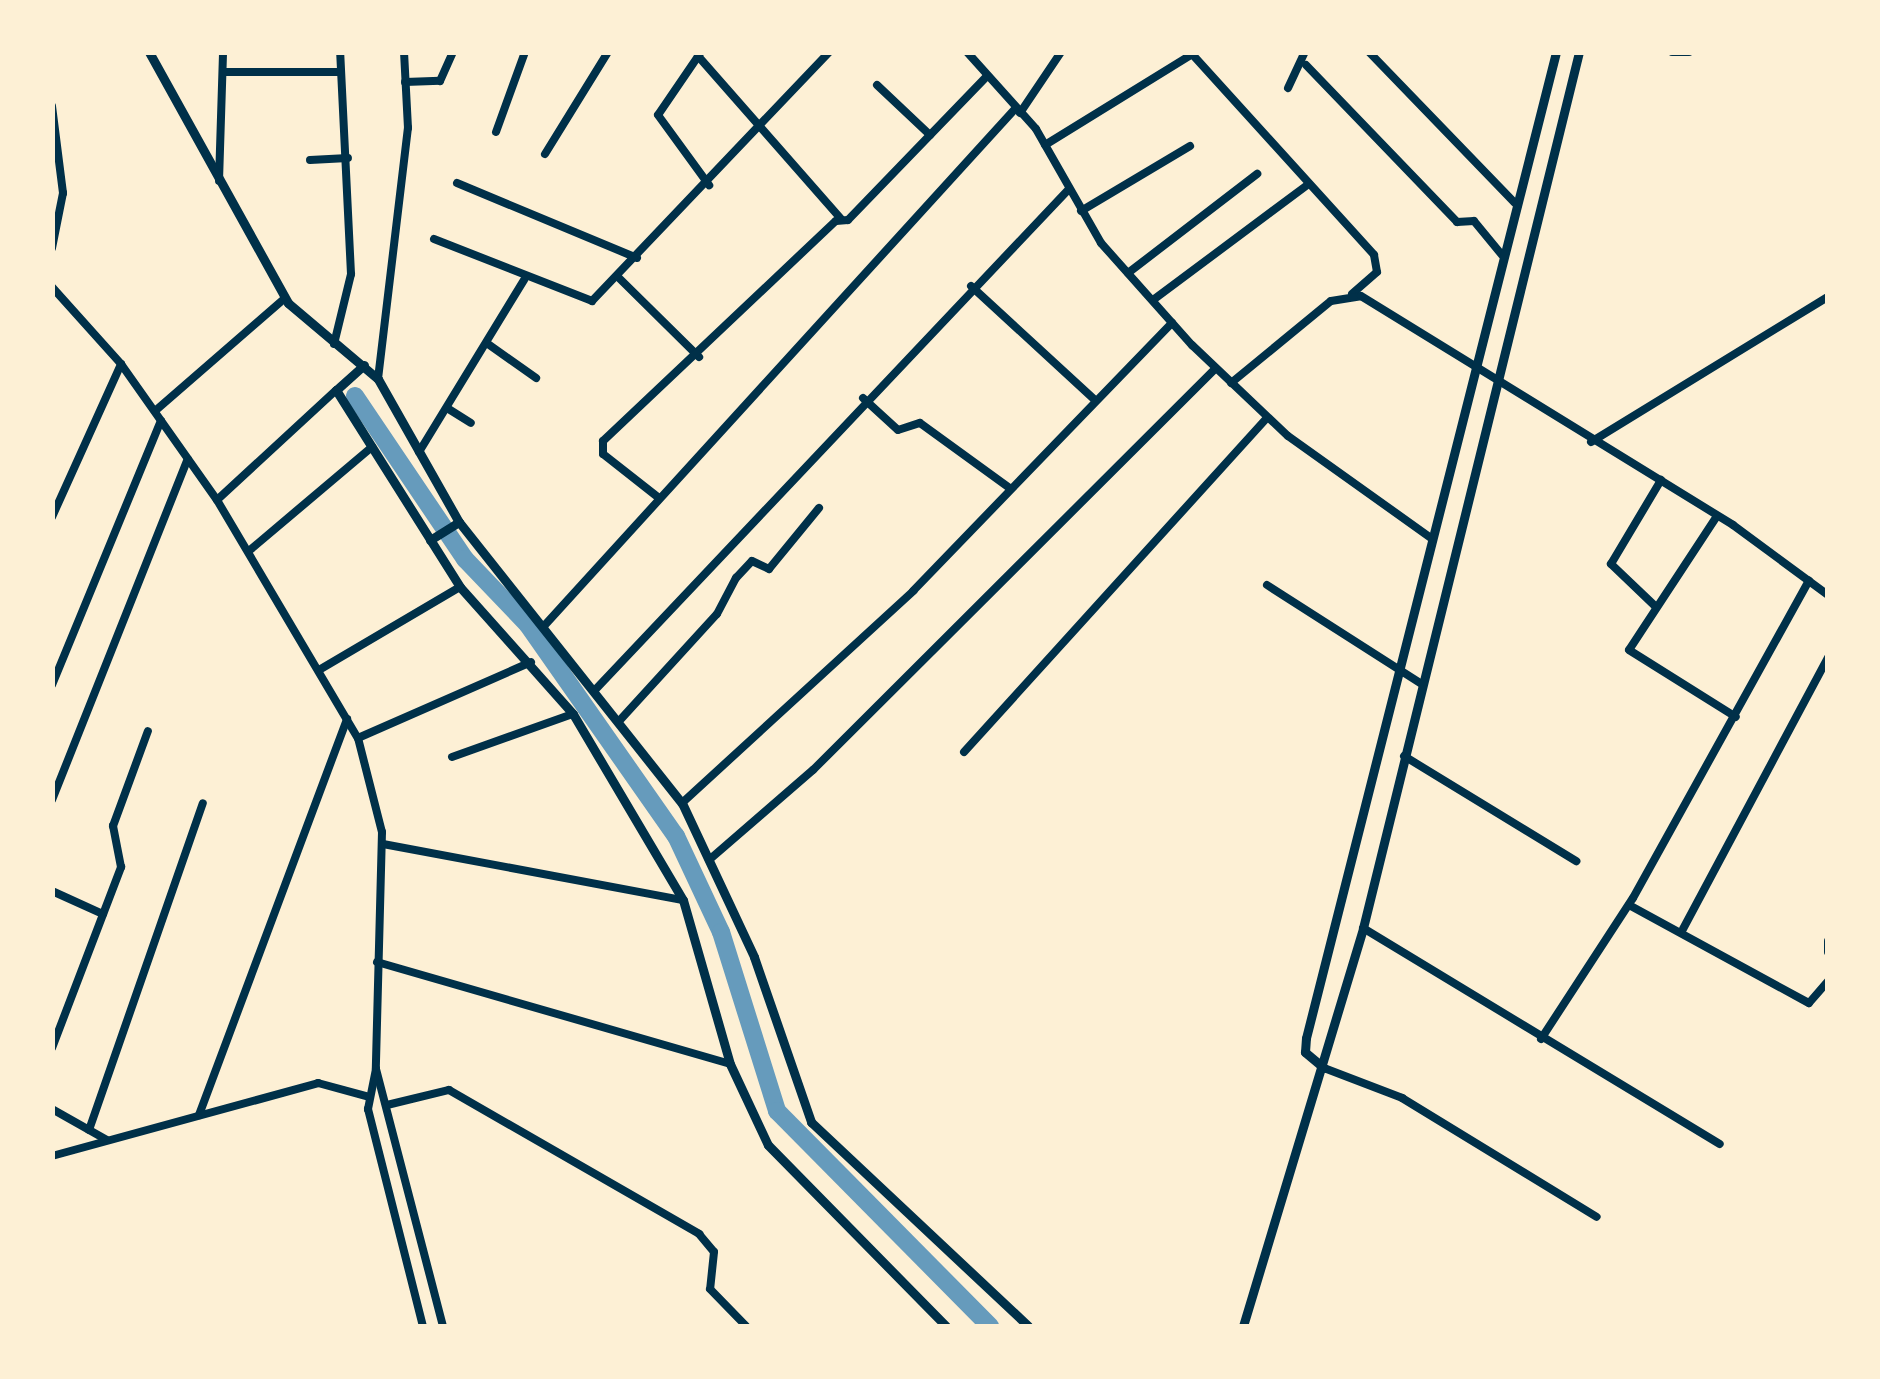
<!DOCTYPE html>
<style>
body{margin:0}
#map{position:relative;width:1880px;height:1379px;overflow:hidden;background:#fdf0d5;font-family:"Asap Condensed",sans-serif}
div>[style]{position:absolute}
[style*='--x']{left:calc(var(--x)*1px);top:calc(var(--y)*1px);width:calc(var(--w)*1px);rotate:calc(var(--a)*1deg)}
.canal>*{height:18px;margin:-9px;padding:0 9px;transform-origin:9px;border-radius:9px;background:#669bbc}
.minor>*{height:8px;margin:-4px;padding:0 4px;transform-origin:4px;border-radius:4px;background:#003049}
.tertiary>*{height:9px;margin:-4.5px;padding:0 4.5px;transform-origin:4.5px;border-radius:4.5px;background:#003049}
span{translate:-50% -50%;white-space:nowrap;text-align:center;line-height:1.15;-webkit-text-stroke:8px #fdf0d5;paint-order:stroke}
.frame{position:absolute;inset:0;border:55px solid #fdf0d5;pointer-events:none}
</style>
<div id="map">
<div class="canal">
<i style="--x:355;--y:396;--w:197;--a:56"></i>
<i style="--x:465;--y:559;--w:91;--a:46.3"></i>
<i style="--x:528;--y:625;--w:258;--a:55"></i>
<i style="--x:676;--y:836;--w:106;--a:64.9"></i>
<i style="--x:721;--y:932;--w:188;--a:72.6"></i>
<i style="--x:777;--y:1111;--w:303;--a:45.3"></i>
</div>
<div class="minor">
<i style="--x:701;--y:52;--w:76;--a:124.3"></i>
<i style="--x:658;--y:115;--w:87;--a:53.9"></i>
<i style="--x:967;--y:52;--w:103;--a:48.1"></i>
<i style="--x:1036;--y:129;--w:131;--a:60.3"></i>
<i style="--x:1101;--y:243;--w:137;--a:48.3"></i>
<i style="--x:1192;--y:345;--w:132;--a:43.5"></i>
<i style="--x:1288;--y:436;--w:176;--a:35.5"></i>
<i style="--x:1369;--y:52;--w:210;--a:46"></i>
<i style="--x:1672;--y:52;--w:17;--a:0"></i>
<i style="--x:1192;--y:54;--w:271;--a:47.8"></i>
<i style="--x:1374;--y:255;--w:17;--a:80"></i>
<i style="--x:1377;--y:272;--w:33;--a:139"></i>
<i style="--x:698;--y:56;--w:218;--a:48.7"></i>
<i style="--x:1306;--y:65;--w:218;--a:46.1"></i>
<i style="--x:1457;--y:222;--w:17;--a:-3"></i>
<i style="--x:1474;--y:221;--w:44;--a:50.5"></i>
<i style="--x:223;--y:72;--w:118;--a:0"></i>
<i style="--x:405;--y:82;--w:35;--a:-2"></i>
<i style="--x:440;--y:81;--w:32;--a:-66"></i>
<i style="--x:877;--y:85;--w:73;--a:43.3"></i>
<i style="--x:1288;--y:88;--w:40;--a:-65"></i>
<i style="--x:52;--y:106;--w:88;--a:82.8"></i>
<i style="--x:63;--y:193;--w:56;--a:101.3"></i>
<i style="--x:1020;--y:113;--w:73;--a:-56.1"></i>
<i style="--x:496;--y:132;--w:85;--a:-70.1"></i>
<i style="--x:1045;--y:145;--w:175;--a:-31.7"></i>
<i style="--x:545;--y:154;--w:120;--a:-58.3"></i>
<i style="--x:310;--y:160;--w:38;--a:-3"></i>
<i style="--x:219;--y:181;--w:129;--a:-88.2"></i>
<i style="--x:457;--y:183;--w:195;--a:22.6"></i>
<i style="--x:1081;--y:211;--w:127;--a:-30.8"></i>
<i style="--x:434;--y:239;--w:170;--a:21.4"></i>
<i style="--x:592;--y:301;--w:344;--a:-46.4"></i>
<i style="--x:1128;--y:273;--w:163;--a:-37.5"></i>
<i style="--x:618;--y:277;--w:114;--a:44.6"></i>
<i style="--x:971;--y:286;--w:168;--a:42.6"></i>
<i style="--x:52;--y:287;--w:103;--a:48.1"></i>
<i style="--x:121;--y:364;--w:166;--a:54.8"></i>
<i style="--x:217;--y:500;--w:277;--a:59.4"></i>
<i style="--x:358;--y:738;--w:97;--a:75.7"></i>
<i style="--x:382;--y:832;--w:237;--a:91.5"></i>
<i style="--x:376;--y:1069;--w:266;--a:75.4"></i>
<i style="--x:1153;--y:300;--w:191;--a:-36.7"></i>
<i style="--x:334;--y:344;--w:72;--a:-76.3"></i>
<i style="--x:351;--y:274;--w:222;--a:-92.8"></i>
<i style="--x:488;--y:344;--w:59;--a:35.3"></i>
<i style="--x:378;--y:379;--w:253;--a:-83.2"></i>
<i style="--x:408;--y:128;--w:76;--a:-93"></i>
<i style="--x:1231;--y:383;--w:129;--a:-39.4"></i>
<i style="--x:1331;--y:301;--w:30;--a:-9"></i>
<i style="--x:1361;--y:296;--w:437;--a:31.6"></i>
<i style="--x:1733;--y:525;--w:118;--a:36.4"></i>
<i style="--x:863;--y:398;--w:47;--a:42.4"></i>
<i style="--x:898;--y:430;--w:23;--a:-18"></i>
<i style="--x:920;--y:423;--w:112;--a:36"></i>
<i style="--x:447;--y:408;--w:28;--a:32"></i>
<i style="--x:155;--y:411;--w:172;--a:-41"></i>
<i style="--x:1591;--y:442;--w:278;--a:-31.5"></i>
<i style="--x:419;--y:452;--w:202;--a:-58.6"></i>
<i style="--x:659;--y:498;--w:71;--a:-141.8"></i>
<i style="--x:603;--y:454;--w:13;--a:-90"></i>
<i style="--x:603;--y:441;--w:320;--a:-43.4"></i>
<i style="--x:836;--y:221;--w:12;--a:-5"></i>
<i style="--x:848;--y:220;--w:199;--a:-46"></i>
<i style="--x:217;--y:500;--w:162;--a:-42.7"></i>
<i style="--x:1717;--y:516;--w:160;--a:123.3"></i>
<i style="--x:1629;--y:650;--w:126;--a:32.1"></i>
<i style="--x:52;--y:517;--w:168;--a:-65.7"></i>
<i style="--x:250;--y:550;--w:160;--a:-40.2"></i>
<i style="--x:1267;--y:585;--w:182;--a:32.6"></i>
<i style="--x:1655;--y:606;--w:61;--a:-136.3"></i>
<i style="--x:1611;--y:564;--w:98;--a:-59.2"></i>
<i style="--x:544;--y:626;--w:699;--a:-47.67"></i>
<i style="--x:319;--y:670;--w:164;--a:-30.5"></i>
<i style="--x:52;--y:685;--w:286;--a:-67.6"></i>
<i style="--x:595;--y:690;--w:688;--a:-46.59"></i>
<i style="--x:621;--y:719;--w:142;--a:-47.6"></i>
<i style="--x:717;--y:614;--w:41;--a:-62.2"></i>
<i style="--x:736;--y:578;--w:23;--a:-47"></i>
<i style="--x:752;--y:561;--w:19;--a:25"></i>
<i style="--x:769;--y:569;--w:79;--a:-50.7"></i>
<i style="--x:358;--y:738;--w:189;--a:-23.7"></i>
<i style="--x:964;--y:752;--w:451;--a:-47.8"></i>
<i style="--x:1404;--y:756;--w:202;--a:31.4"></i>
<i style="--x:452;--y:757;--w:128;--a:-19.6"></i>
<i style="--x:52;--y:800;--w:367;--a:-68.3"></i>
<i style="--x:682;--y:803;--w:314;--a:-42.5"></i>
<i style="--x:913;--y:591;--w:373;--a:-46"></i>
<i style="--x:383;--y:844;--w:305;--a:10.6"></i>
<i style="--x:709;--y:860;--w:138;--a:-40.9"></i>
<i style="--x:813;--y:770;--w:569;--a:-44.93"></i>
<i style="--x:52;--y:891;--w:56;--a:24.3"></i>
<i style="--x:1629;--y:905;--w:205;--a:28.6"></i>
<i style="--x:1809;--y:1003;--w:29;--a:-49"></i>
<i style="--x:1363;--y:928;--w:417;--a:31.2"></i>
<i style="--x:1683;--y:929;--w:308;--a:-61.9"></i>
<i style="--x:1828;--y:941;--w:11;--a:90"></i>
<i style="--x:377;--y:962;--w:367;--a:16.1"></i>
<i style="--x:1541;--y:1039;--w:168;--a:-56.9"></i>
<i style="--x:1633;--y:898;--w:363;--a:-61"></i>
<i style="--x:52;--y:1048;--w:194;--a:-69.1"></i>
<i style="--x:121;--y:867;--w:42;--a:-101"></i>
<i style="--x:113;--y:826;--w:101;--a:-69.8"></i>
<i style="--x:1324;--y:1068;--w:84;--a:21"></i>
<i style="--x:1402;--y:1098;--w:228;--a:31.4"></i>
<i style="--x:376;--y:1069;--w:41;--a:101.3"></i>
<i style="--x:368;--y:1109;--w:224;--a:75.8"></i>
<i style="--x:387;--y:1105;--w:64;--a:-13.6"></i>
<i style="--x:449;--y:1090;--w:289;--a:29.9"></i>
<i style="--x:699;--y:1234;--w:23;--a:50"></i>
<i style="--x:714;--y:1252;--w:37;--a:96"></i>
<i style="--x:710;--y:1289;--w:52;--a:45.8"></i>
<i style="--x:52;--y:1109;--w:63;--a:29.4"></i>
<i style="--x:199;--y:1115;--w:423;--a:-69.5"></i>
<i style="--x:89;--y:1130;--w:346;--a:-70.8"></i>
<i style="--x:52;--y:1156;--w:276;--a:-15.3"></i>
<i style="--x:318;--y:1083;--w:50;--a:15.2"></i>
</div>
<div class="tertiary">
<i style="--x:149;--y:52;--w:287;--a:61"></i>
<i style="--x:288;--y:303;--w:118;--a:40.2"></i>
<i style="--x:378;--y:379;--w:164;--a:60.5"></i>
<i style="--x:459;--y:522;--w:359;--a:51.6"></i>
<i style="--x:682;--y:803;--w:170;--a:64.9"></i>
<i style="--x:754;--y:957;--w:175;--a:70.9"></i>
<i style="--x:811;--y:1122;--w:298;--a:43.2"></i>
<i style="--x:364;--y:365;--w:38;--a:138"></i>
<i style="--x:336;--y:390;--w:233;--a:57.8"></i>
<i style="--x:460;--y:587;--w:170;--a:48.3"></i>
<i style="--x:573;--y:714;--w:216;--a:59.4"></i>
<i style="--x:683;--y:900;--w:171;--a:74"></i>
<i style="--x:730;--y:1064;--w:89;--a:64.9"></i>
<i style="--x:768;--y:1145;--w:254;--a:45.5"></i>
<i style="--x:430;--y:540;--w:34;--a:-32"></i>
<i style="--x:1324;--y:1068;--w:25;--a:-140"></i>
<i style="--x:1305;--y:1052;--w:14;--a:-86"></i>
<i style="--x:1306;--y:1038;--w:1017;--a:-75.77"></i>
<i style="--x:1243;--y:1326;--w:416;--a:-73.2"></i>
<i style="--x:1363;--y:928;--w:902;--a:-76.15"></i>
</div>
<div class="frame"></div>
</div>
